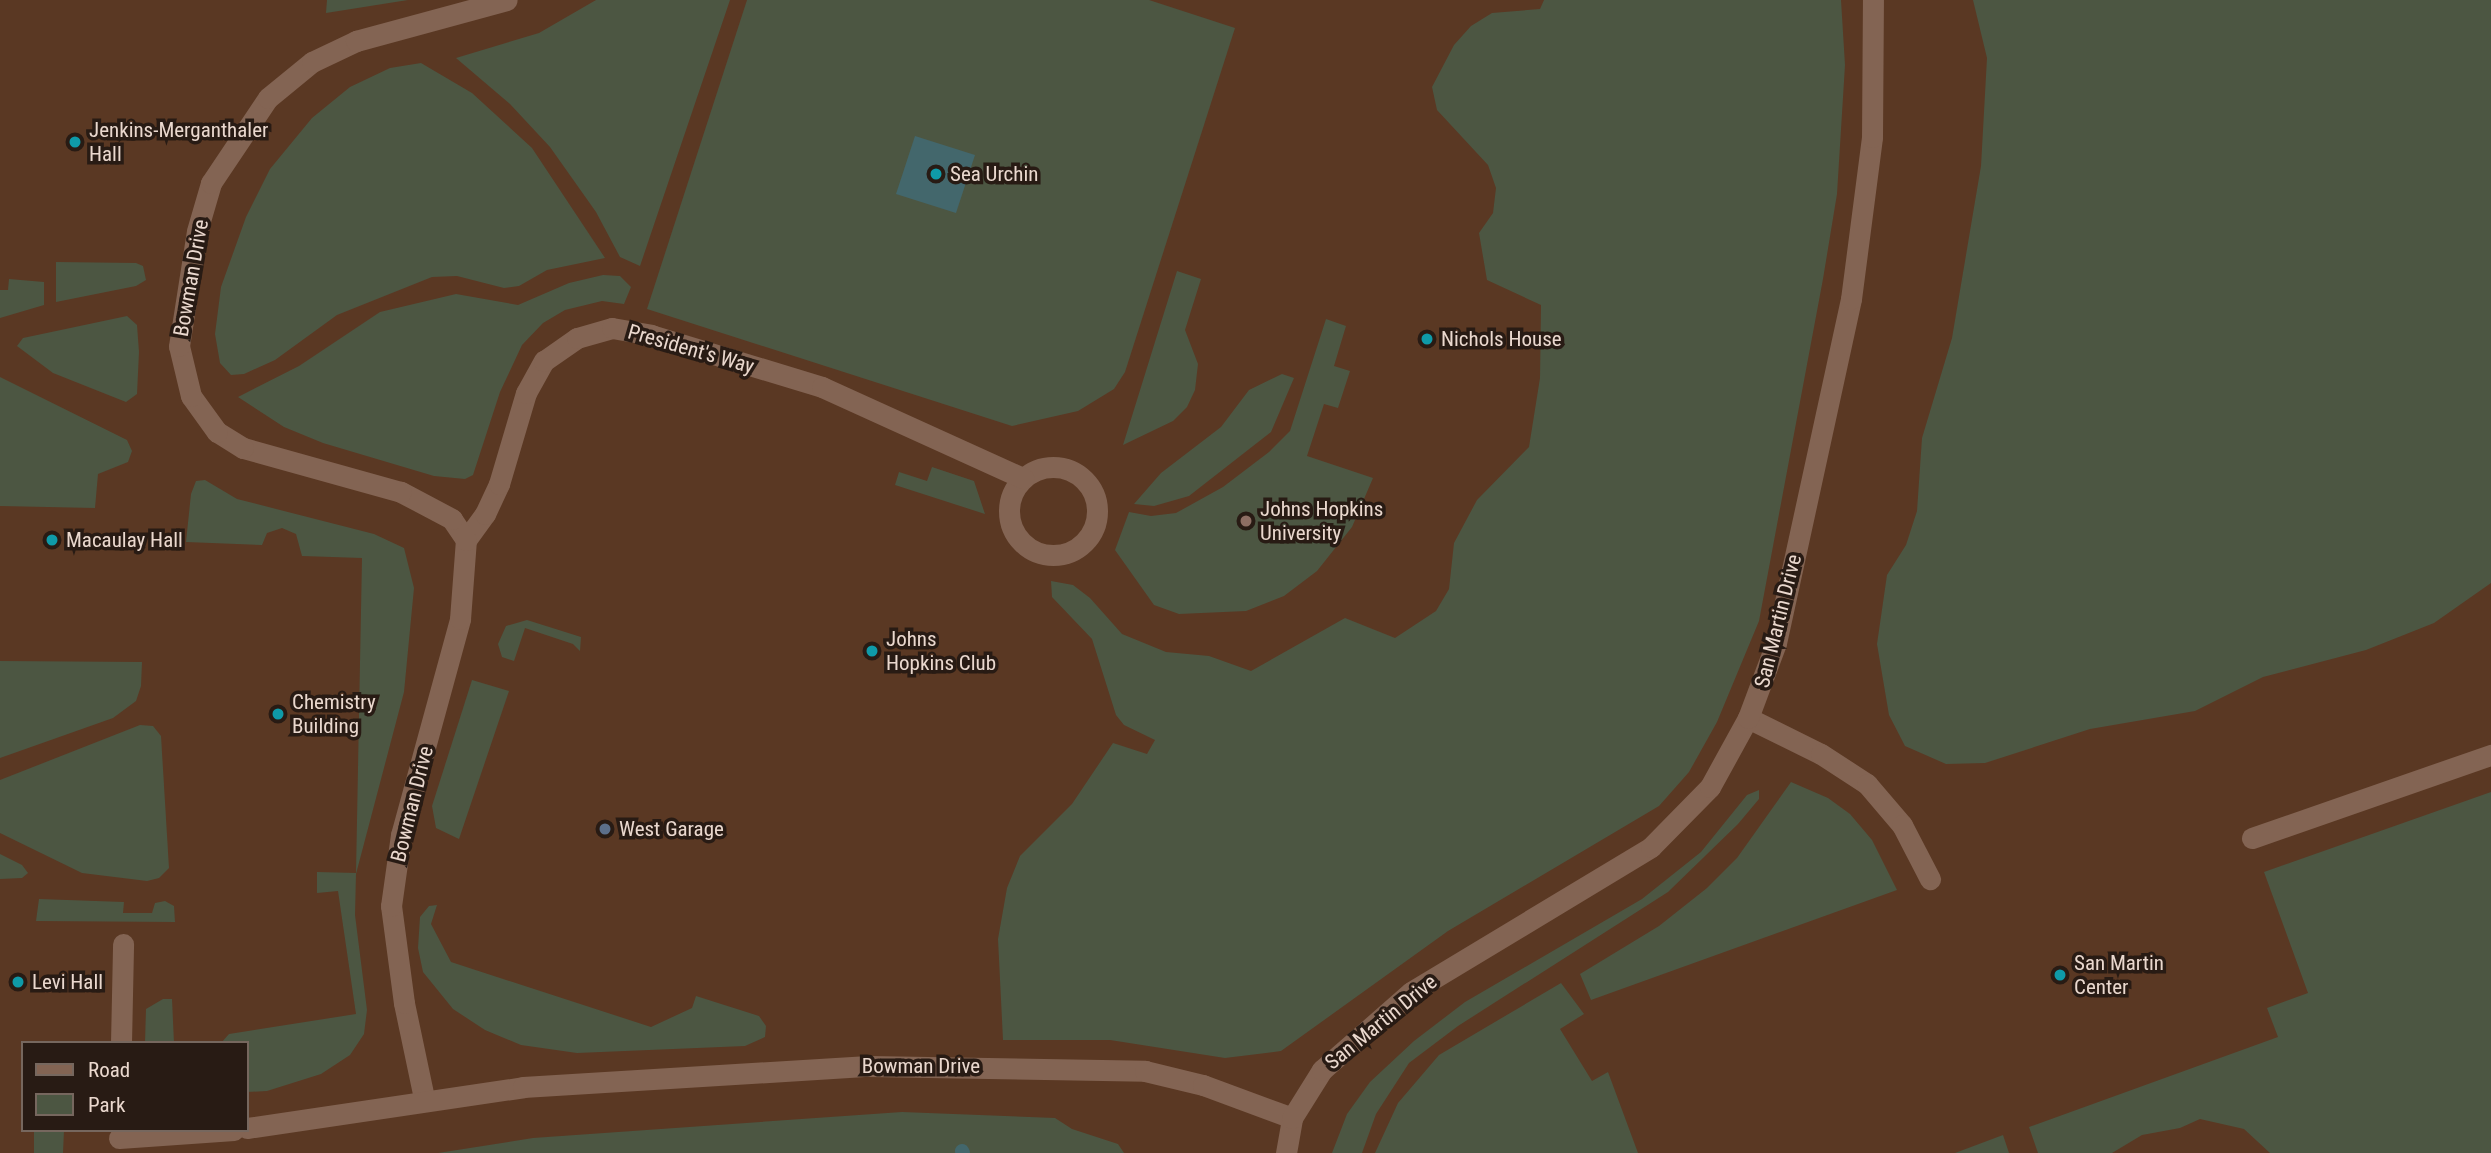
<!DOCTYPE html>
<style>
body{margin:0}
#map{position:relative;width:2491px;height:1153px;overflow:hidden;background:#4b2f1f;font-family:"Roboto Condensed",sans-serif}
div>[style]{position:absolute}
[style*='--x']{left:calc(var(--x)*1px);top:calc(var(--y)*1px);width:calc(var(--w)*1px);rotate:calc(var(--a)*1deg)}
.built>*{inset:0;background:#5a3823}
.green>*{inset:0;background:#4c5642}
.water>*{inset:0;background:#43676c}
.stream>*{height:14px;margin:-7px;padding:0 7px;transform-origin:7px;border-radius:7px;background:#43676c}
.minor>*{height:21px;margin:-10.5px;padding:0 10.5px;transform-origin:10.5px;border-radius:10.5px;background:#836453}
.minor>.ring{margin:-10.5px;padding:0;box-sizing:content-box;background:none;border:21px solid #836453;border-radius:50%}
.dots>*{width:19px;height:19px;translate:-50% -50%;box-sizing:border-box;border:4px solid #281b14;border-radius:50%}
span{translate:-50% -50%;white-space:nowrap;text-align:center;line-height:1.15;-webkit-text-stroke:7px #281b14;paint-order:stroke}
.poi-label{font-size:21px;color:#ead8ce}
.left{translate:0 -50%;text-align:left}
.street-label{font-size:21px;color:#ead8ce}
.legend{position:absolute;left:21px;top:1041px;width:228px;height:91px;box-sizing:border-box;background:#281b14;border:2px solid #76675e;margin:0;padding:9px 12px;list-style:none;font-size:21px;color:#ead8ce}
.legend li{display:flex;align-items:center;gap:14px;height:35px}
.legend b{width:35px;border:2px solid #76675e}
</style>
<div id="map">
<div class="built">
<i style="clip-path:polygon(evenodd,0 0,2491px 0,2491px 1153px,0 1153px,0 0,23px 1043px,247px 1043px,247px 1130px,23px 1130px,23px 1043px)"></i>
</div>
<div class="green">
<i style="clip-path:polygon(327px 0,408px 0,326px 13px)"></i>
<i style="clip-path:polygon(596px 0,730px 0,640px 266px,620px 257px,596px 212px,550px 147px,510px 104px,456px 58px,539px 33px)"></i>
<i style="clip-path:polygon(747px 0,1149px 0,1235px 28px,1125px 372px,1114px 389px,1078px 411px,1012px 426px,647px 309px)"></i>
<i style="clip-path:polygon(1544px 0,1841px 0,1845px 65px,1837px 194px,1823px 279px,1759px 621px,1717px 722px,1689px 772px,1659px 806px,1448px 931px,1281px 1051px,1225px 1058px,1110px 1040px,1003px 1040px,998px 939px,1007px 888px,1020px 856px,1072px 804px,1113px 743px,1147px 754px,1155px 740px,1124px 725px,1116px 715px,1092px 639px,1052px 597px,1051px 581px,1073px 585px,1090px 598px,1122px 634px,1166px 652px,1209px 656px,1251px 671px,1345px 618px,1395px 638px,1436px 611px,1449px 589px,1454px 543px,1477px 500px,1529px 447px,1540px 378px,1541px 305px,1487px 280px,1479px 233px,1493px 213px,1496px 188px,1488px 165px,1437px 110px,1432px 87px,1454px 45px,1471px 26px,1492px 13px,1540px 9px)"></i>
<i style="clip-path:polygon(1973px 0,2491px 0,2491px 583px,2434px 623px,2366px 650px,2263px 677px,2195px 711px,2090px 729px,1985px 763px,1946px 764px,1905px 746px,1889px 715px,1877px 644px,1887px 575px,1906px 545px,1917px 511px,1922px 438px,1952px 338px,1981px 166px,1987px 58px)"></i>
<i style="clip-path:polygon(421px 63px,472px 93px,532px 148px,605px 258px,547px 270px,519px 286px,504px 288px,457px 276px,432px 277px,337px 315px,275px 360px,244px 374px,231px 375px,220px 363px,215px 334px,221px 287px,246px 217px,270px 169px,312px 118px,350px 87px,390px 68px)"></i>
<i style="clip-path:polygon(56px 262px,136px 263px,143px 266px,146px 280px,136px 286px,56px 302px)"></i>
<i style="clip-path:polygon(1177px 271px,1201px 279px,1185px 330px,1198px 364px,1195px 390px,1187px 407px,1173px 421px,1123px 445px)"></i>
<i style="clip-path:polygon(603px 275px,620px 276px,631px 287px,624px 304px,602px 301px,565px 310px,543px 323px,522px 345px,500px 392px,473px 475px,465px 479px,434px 476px,323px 443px,284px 427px,238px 397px,299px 366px,380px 312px,456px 294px,518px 305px,569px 283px)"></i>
<i style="clip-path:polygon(9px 279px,44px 282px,44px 305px,0 318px,0 290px,8px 290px)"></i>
<i style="clip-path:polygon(127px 316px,137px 325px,139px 352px,137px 394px,126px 402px,53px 373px,17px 346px,23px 338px)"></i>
<i style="clip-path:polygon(1326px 319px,1346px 326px,1334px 366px,1350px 371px,1338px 408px,1324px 404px,1307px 456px,1373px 478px,1352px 527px,1317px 571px,1284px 596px,1246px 611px,1179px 614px,1154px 605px,1115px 550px,1129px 512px,1151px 516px,1176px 513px,1223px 487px,1269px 452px,1290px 431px)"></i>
<i style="clip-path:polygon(1282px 374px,1294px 378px,1271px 432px,1189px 496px,1154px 506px,1134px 504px,1161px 473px,1221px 427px,1249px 390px)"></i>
<i style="clip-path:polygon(0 377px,127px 440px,132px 451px,128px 462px,98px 474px,95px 508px,0 506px)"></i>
<i style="clip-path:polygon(932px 467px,974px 481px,985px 514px,895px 485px,899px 472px,927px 481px)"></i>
<i style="clip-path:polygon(205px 480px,237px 499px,374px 534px,404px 548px,414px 588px,404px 692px,356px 874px,355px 915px,367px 1010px,364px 1034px,350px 1055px,321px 1074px,267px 1091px,247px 1092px,247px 1043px,221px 1043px,229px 1034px,356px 1014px,338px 891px,317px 893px,317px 872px,356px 873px,362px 558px,302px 556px,296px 534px,282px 528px,267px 533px,262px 545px,186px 542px,191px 494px,196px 481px)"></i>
<i style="clip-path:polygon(527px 620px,581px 637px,580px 651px,573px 644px,525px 628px,514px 661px,502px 657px,498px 644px,506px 626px)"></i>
<i style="clip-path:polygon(0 661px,142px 662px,141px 686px,136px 701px,113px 718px,0 758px)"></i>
<i style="clip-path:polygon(472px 680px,509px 691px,459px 839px,436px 828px,432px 806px)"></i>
<i style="clip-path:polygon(140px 725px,153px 726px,161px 736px,169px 868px,159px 878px,147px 881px,82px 873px,0 833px,0 780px)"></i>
<i style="clip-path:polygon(1791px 782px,1828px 798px,1850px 814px,1872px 840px,1897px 890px,1591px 1000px,1580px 974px,1659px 926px,1707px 888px,1737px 858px)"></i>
<i style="clip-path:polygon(1759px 790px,1759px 799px,1738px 824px,1668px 892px,1458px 1026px,1409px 1063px,1376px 1114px,1362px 1153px,1332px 1153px,1347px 1114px,1370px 1082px,1414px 1041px,1465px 1002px,1642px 899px,1701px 852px,1747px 795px)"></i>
<i style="clip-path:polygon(2491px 792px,2491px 1153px,2270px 1153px,2244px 1129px,2200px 1119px,2180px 1128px,2142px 1135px,2112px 1153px,2038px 1153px,2029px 1127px,2278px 1037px,2267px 1008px,2308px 993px,2264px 872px)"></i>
<i style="clip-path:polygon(0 854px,22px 865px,28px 873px,22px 878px,0 879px)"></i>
<i style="clip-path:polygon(39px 899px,124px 902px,123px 913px,152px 913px,155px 903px,165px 901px,174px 906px,175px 922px,36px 921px)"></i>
<i style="clip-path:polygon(437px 905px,431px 924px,451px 962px,651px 1027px,692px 1008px,696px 996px,759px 1016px,766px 1026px,765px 1037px,745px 1046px,577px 1053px,521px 1045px,485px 1030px,453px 1009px,423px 972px,418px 948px,420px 917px,429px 906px)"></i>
<i style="clip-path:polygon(1561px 983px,1584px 1014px,1560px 1029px,1592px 1081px,1608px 1072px,1638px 1153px,1375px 1153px,1398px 1103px,1439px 1055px)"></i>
<i style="clip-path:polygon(163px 999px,172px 999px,174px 1043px,145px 1043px,146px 1009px)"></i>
<i style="clip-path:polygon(902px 1112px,1055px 1118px,1072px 1129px,1118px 1144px,1124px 1153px,438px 1153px,533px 1138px)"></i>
<i style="clip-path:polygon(34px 1130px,64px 1130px,63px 1153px,34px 1153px)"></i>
<i style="clip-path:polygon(2003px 1135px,2009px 1153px,1955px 1153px)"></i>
</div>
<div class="water">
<i style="clip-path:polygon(915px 136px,975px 155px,956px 213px,896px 194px)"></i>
</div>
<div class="stream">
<i style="--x:962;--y:1151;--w:2;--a:63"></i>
</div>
<div class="minor">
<i class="ring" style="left:1009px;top:467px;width:67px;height:67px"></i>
<i style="--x:466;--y:540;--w:32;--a:-54"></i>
<i style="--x:485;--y:514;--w:33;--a:-65"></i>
<i style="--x:499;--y:484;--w:95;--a:-73.5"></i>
<i style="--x:526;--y:393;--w:37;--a:-61"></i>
<i style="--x:544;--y:361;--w:40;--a:-34.9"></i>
<i style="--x:577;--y:338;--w:36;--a:-16"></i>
<i style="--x:612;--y:328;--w:40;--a:10"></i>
<i style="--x:651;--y:335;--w:179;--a:16.9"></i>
<i style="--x:822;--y:387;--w:221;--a:24.4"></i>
<i style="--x:1748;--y:718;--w:81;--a:26.3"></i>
<i style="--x:1821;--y:754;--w:55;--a:33.1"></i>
<i style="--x:1867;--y:784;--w:54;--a:49.5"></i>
<i style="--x:1902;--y:825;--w:61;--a:62.6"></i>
<i style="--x:2252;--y:838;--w:253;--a:-19.2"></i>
<i style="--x:121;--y:1043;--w:99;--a:-88.8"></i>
<i style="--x:424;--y:1098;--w:97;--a:-101.9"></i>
<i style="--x:404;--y:1003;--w:98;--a:-97.6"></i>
<i style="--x:391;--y:906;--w:72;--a:-82"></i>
<i style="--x:401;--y:835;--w:224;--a:-74.7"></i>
<i style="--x:460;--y:619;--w:79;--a:-85.7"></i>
<i style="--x:466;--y:540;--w:25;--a:-124"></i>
<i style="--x:452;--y:519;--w:58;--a:-152.1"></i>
<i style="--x:401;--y:492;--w:164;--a:-164.4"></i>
<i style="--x:243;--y:448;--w:31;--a:-148"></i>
<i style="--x:217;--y:432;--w:44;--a:-125.8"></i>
<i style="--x:191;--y:396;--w:51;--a:-103.5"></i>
<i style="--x:179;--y:346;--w:116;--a:-81.1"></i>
<i style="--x:197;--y:231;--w:50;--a:-73.7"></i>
<i style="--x:211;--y:183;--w:102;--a:-56.2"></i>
<i style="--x:268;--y:98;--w:57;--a:-39.3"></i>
<i style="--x:312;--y:62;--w:49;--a:-25.5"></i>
<i style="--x:356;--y:41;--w:156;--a:-15.2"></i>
<i style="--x:247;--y:1128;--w:279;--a:-8.4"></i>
<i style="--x:523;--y:1087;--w:346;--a:-3.5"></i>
<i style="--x:868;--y:1066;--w:277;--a:1"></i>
<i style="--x:1145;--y:1071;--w:60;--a:13.6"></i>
<i style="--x:1203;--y:1085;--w:95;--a:20.3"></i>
<i style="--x:119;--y:1138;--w:115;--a:-4"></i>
<i style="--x:1286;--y:1153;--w:36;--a:-80"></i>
<i style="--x:1292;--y:1118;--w:57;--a:-58"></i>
<i style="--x:1322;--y:1070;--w:118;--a:-41.2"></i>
<i style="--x:1411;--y:992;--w:280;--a:-31.1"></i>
<i style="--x:1651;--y:847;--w:84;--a:-45.5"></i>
<i style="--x:1710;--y:787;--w:79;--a:-61.2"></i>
<i style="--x:1748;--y:718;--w:80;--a:-69.5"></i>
<i style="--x:1776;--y:643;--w:352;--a:-77.7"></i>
<i style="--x:1851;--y:299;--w:163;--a:-82.6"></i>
<i style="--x:1872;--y:137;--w:137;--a:-89.6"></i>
</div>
<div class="dots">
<i style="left:75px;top:142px;background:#0f9aa8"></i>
<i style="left:936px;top:174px;background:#0f9aa8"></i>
<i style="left:1427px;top:339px;background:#0f9aa8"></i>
<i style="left:1246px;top:521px;background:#8d6e63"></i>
<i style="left:52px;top:540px;background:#0f9aa8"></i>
<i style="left:872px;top:651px;background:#0f9aa8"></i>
<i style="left:278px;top:714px;background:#0f9aa8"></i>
<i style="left:605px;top:829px;background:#5c6f8a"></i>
<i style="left:2060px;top:975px;background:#0f9aa8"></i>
<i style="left:18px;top:982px;background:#0f9aa8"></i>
</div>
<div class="poi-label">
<span class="left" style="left:89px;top:142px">Jenkins-Merganthaler<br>Hall</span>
<span class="left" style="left:950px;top:174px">Sea Urchin</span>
<span class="left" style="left:1441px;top:339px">Nichols House</span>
<span class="left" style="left:1260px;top:521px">Johns Hopkins<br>University</span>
<span class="left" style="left:66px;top:540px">Macaulay Hall</span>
<span class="left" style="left:886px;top:651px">Johns<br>Hopkins Club</span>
<span class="left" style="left:292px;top:714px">Chemistry<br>Building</span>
<span class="left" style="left:619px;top:829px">West Garage</span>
<span class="left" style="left:2074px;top:975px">San Martin<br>Center</span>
<span class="left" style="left:32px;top:982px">Levi Hall</span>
</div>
<div class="street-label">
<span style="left:191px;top:278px;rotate:-80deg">Bowman Drive</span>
<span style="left:691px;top:349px;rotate:16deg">President's Way</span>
<span style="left:1778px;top:621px;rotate:-76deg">San Martin Drive</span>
<span style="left:412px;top:804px;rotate:-76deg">Bowman Drive</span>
<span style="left:1381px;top:1022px;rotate:-39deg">San Martin Drive</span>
<span style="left:921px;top:1066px">Bowman Drive</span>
</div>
<ul class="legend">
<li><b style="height:9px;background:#836453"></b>Road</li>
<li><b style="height:19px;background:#4c5642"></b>Park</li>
</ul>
</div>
